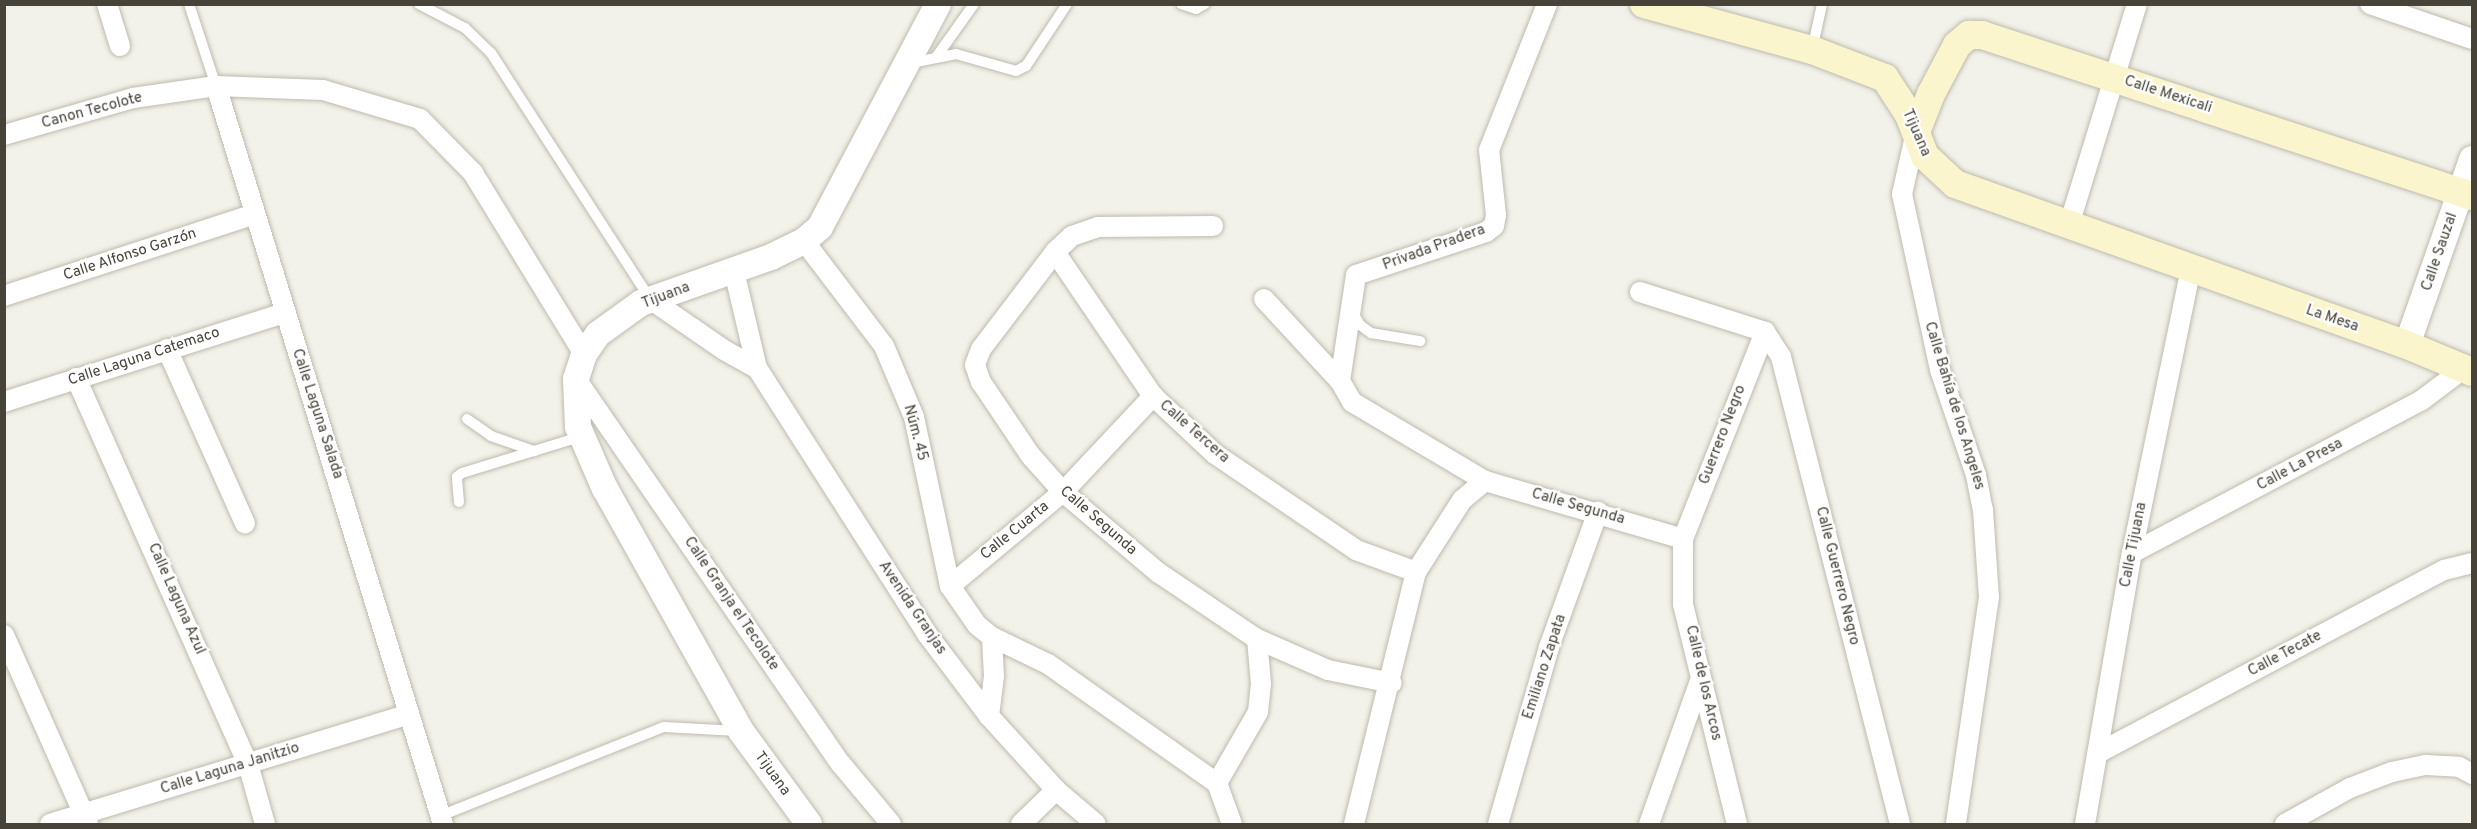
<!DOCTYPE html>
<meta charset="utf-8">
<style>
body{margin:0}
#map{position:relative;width:2477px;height:829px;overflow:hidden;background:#f3f2ea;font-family:Overpass,sans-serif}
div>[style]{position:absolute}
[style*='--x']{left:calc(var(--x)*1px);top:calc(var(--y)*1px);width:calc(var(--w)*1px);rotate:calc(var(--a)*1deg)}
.roads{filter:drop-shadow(0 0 2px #bebaad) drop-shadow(0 0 2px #bebaad)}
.service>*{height:10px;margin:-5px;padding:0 5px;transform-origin:5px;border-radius:5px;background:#fff}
.minor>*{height:20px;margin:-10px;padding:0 10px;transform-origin:10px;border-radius:10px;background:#fff}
.tertiary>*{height:26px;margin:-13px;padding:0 13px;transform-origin:13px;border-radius:13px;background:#fff}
.secondary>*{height:28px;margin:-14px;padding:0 14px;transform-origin:14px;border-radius:14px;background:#faf5cd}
span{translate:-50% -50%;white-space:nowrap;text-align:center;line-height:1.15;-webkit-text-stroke:4.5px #fff;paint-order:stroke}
.street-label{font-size:15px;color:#474339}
.frame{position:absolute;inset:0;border:6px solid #474339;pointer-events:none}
</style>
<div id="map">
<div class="roads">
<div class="service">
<i style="--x:189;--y:4;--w:86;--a:71.8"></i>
<i style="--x:419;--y:4;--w:52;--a:27.6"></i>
<i style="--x:465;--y:28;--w:36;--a:44"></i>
<i style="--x:491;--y:53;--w:293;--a:57.1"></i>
<i style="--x:1181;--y:4;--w:16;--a:18"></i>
<i style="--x:1196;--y:9;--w:10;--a:-29"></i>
<i style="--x:1812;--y:50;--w:47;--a:-77.7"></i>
<i style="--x:937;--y:56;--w:64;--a:-54.6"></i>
<i style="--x:911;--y:63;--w:46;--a:-11.3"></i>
<i style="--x:956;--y:54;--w:62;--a:15.8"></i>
<i style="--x:1016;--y:71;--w:11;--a:-27"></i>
<i style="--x:1026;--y:66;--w:74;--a:-56.5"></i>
<i style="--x:1353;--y:313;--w:14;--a:60"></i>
<i style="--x:1360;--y:325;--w:14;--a:36"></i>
<i style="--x:1371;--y:333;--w:50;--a:9.3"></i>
<i style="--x:467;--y:419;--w:29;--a:35"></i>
<i style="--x:491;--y:436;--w:46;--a:19.2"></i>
<i style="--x:459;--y:502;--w:25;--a:-95"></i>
<i style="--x:457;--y:477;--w:6;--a:-39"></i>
<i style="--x:462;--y:473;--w:123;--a:-17"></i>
<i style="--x:440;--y:816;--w:241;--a:-21.7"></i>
<i style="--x:664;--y:727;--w:74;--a:3.1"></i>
</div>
<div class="minor">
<i style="--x:107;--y:4;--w:44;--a:72.8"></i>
<i style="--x:2370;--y:4;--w:108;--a:18.9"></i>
<i style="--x:216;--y:86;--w:772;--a:72.9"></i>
<i style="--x:1916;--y:132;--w:64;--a:102.7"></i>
<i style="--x:1902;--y:194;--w:180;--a:77.8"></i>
<i style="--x:1940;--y:370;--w:111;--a:71.1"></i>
<i style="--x:1976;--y:475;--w:36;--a:79"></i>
<i style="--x:1983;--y:510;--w:87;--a:86.1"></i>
<i style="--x:1989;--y:597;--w:229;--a:98.3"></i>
<i style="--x:4;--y:135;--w:134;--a:-16"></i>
<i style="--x:133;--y:98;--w:84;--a:-8.2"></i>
<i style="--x:216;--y:86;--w:107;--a:2.1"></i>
<i style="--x:323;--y:90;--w:101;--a:16.6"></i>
<i style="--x:420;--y:119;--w:76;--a:45.5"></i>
<i style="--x:473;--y:173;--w:212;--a:58.5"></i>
<i style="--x:2069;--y:225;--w:231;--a:-72.9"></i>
<i style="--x:1213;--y:226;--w:115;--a:179.5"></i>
<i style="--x:1098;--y:227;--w:28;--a:161"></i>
<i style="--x:1072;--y:236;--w:23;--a:137"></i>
<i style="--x:1055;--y:252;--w:122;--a:127.3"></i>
<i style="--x:981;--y:349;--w:17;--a:111"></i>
<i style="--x:975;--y:365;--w:18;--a:71"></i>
<i style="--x:981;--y:382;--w:89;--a:56"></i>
<i style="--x:1031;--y:456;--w:48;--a:48.4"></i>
<i style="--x:1063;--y:492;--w:126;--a:40.2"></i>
<i style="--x:1159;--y:573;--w:118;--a:34"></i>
<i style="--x:1257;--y:639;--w:77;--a:23.6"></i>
<i style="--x:1328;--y:670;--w:65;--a:11.5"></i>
<i style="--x:804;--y:241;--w:132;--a:52.7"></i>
<i style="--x:884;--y:346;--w:77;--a:67.1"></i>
<i style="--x:914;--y:417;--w:173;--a:78"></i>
<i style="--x:950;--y:586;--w:47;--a:55.3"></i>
<i style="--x:977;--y:625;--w:19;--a:39"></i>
<i style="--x:992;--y:637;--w:62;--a:25.7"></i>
<i style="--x:1048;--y:664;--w:207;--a:35.2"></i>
<i style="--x:1217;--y:783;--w:44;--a:69.9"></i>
<i style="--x:1055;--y:252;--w:174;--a:55.8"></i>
<i style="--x:1153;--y:396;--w:85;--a:43.1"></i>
<i style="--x:1215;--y:454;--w:171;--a:34.2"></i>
<i style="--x:1356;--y:550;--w:64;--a:20.1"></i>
<i style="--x:734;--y:271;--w:100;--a:76.7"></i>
<i style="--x:757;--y:368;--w:316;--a:57.4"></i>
<i style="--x:927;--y:634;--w:103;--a:52.9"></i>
<i style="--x:989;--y:716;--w:100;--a:47.8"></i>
<i style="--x:1056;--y:790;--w:52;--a:40.4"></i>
<i style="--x:1640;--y:292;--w:131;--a:17.7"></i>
<i style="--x:4;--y:296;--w:264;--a:-18.1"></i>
<i style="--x:650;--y:299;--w:90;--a:34.6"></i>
<i style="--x:724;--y:350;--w:38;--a:29"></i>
<i style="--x:1264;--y:299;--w:112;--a:47.2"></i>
<i style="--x:1340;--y:381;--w:24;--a:60"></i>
<i style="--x:1352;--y:402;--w:155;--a:30.7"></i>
<i style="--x:1485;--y:481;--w:206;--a:16.3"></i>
<i style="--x:1765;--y:332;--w:30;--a:57"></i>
<i style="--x:1781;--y:357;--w:482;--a:75.7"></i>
<i style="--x:167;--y:349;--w:191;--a:65.9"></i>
<i style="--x:76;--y:378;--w:423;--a:66"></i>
<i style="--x:248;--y:764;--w:62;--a:74.2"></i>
<i style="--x:576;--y:379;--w:467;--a:55.5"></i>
<i style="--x:841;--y:764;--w:78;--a:50.2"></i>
<i style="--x:1340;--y:381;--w:107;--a:-81.4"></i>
<i style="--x:1356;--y:275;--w:137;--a:-18.3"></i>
<i style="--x:1486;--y:232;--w:10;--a:-37"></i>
<i style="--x:1494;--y:226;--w:11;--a:-80"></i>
<i style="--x:1496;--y:215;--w:65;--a:-96.1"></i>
<i style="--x:1489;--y:150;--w:157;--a:-68.3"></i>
<i style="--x:4;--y:402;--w:294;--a:-17.6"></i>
<i style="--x:2132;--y:553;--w:328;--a:-27.8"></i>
<i style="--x:2422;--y:400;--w:51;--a:-37.1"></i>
<i style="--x:950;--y:586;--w:147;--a:-39.8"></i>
<i style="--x:1063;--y:492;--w:132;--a:-46.8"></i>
<i style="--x:4;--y:635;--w:207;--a:66"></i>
<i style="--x:989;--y:716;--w:40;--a:-82.9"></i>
<i style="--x:994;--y:676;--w:39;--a:-93"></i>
<i style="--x:2100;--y:752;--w:389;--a:-27.9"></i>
<i style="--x:2444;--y:570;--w:29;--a:-14"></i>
<i style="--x:1217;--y:783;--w:82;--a:-60"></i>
<i style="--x:1258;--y:712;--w:28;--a:-84"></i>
<i style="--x:1261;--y:684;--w:45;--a:-95.1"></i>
<i style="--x:50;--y:824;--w:375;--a:-17"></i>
<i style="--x:1021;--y:824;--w:49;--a:-44.2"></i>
<i style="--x:1354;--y:824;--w:260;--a:-76.2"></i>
<i style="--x:1416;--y:572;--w:85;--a:-57.4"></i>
<i style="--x:1462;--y:500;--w:30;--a:-40"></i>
<i style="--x:1498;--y:824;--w:184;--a:-73.9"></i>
<i style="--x:1549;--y:647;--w:144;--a:-70.1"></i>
<i style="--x:1649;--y:824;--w:152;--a:-70.4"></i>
<i style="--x:1737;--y:824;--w:227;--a:-103.8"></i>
<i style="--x:1683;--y:604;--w:65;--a:-90"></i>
<i style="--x:1683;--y:539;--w:223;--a:-68.4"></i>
<i style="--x:2085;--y:824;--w:275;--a:-80.2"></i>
<i style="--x:2132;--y:553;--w:291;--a:-78.3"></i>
<i style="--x:2285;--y:824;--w:74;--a:-29"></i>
<i style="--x:2350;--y:788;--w:45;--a:-20.9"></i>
<i style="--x:2392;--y:772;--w:35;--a:-12"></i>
<i style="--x:2426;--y:765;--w:33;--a:3"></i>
<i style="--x:2459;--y:767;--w:15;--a:28"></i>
</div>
<div class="tertiary">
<i style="--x:2407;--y:345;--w:197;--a:-70.7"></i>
<i style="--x:809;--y:824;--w:115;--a:-126.2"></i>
<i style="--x:741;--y:731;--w:278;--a:-119.3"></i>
<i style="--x:605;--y:489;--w:68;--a:-113.5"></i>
<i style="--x:578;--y:427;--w:48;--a:-92.4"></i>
<i style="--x:576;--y:379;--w:26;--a:-72"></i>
<i style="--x:584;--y:354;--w:24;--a:-55"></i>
<i style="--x:598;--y:334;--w:53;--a:-35.8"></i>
<i style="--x:641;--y:303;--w:138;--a:-19.5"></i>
<i style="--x:771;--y:257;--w:37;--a:-26"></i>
<i style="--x:804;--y:241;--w:21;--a:-41"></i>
<i style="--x:820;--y:227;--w:252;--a:-62.1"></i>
</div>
<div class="secondary">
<i style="--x:1644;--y:4;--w:174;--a:15.3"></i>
<i style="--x:1812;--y:50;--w:78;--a:21"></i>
<i style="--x:1885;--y:78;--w:44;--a:57"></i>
<i style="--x:1909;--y:115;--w:44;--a:68.7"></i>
<i style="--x:1925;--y:156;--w:41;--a:43"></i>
<i style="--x:1955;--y:184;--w:480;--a:19.6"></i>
<i style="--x:2407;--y:345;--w:70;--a:22.6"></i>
<i style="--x:1916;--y:132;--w:41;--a:-68.5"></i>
<i style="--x:1931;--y:94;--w:55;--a:-62"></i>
<i style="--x:1957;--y:45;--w:16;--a:-40"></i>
<i style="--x:1969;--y:35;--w:13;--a:0"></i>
<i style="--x:1982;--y:35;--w:516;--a:18.19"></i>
</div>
</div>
<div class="street-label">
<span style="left:2168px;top:95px;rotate:18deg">Calle Mexicali</span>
<span style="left:92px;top:111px;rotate:-15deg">Canon Tecolote</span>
<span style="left:1916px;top:133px;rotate:66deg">Tijuana</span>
<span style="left:1434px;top:248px;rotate:-20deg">Privada Pradera</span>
<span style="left:2440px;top:252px;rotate:-71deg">Calle Sauzal</span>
<span style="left:130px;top:255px;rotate:-18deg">Calle Alfonso Garzón</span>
<span style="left:666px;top:296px;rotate:-21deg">Tijuana</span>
<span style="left:2332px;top:319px;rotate:19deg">La Mesa</span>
<span style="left:144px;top:357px;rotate:-18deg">Calle Laguna Catemaco</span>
<span style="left:1954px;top:406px;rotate:73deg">Calle Bahía de los Angeles</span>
<span style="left:317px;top:414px;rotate:72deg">Calle Laguna Salada</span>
<span style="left:1194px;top:432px;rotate:41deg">Calle Tercera</span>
<span style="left:915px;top:433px;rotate:75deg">Núm. 45</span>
<span style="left:1723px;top:435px;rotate:-69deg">Guerrero Negro</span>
<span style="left:2300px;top:465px;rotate:-28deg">Calle La Presa</span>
<span style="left:1578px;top:507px;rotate:16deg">Calle Segunda</span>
<span style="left:1098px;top:521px;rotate:41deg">Calle Segunda</span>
<span style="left:1015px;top:531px;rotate:-39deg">Calle Cuarta</span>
<span style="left:2134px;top:545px;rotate:-79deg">Calle Tijuana</span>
<span style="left:1837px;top:576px;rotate:76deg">Calle Guerrero Negro</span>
<span style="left:176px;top:599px;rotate:66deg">Calle Laguna Azul</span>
<span style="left:731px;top:604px;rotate:56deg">Calle Granja el Tecolote</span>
<span style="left:912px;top:608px;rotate:56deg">Avenida Granjas</span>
<span style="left:2285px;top:654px;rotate:-28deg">Calle Tecate</span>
<span style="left:1545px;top:667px;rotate:-72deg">Emiliano Zapata</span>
<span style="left:1703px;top:683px;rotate:77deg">Calle de los Arcos</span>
<span style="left:230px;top:769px;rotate:-17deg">Calle Laguna Janitzio</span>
<span style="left:772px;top:774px;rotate:54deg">Tijuana</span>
</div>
<div class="frame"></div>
</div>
